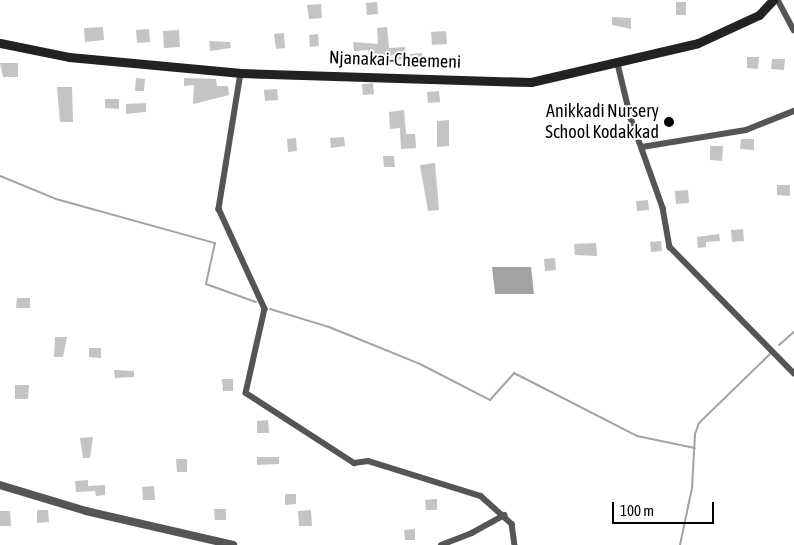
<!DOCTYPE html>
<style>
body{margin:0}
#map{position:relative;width:794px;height:545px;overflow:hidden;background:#fff;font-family:"Asap Condensed",sans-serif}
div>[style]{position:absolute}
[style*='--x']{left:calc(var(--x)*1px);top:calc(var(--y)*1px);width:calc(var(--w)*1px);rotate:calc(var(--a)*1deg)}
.water>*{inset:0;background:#a3a3a3}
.stream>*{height:2px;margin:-1px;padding:0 1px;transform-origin:1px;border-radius:1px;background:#a3a3a3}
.building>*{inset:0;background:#c4c4c4}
.minor>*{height:5.5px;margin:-2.75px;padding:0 2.75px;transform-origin:2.75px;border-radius:2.75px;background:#555}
.tertiary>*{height:8px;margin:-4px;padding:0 4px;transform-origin:4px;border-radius:4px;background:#555}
.secondary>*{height:9px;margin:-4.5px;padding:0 4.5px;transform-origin:4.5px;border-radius:4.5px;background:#222}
.dots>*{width:14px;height:14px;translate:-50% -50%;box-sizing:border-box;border:2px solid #fff;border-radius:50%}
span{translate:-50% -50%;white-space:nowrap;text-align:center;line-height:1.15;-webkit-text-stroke:4px #fff;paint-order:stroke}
.street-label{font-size:18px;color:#000}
.poi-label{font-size:18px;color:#000}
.right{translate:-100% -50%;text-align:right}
.scale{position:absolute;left:612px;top:502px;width:102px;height:22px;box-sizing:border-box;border:2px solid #000;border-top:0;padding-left:6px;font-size:15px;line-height:18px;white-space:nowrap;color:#000;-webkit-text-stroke:4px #fff;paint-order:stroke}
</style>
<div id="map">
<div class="water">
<i style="clip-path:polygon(492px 267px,531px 267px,534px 294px,495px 294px)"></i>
</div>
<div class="stream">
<i style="--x:0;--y:176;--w:61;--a:22.3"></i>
<i style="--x:56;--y:199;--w:165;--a:15.5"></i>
<i style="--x:215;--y:243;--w:42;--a:102.4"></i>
<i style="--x:206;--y:284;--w:53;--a:19.8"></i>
<i style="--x:270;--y:309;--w:62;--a:17"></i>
<i style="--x:329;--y:327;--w:98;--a:22.1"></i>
<i style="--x:420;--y:364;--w:79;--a:27.2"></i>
<i style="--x:490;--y:400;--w:36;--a:-48"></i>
<i style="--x:514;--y:373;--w:138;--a:27.1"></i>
<i style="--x:637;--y:436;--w:59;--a:11.7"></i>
<i style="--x:779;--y:345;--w:20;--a:-41"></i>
<i style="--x:680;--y:545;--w:58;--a:-78.1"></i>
<i style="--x:692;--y:488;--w:54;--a:-86.8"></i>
<i style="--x:695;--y:434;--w:12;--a:-70"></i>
<i style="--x:699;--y:423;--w:99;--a:-44.2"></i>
</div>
<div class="building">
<i style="clip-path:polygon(377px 2px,378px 14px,367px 15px,366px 3px)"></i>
<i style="clip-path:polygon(676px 2px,686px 2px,686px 15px,676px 15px)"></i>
<i style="clip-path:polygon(321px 4px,322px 18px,309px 19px,307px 5px)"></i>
<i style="clip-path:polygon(612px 17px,631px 18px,631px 29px,612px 25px)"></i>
<i style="clip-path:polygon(103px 27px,104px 40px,85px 42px,84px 28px)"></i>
<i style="clip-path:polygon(387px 27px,389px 48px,405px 47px,406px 59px,395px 60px,395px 55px,369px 58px,368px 50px,354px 51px,353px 42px,378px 44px,377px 28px)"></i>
<i style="clip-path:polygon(149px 29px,150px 42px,137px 43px,136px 30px)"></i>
<i style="clip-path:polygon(179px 30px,180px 47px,164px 48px,163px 31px)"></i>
<i style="clip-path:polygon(446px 31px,447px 44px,432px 45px,431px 32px)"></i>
<i style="clip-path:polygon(284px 33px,285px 48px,276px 49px,274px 34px)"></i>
<i style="clip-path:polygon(318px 34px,319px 46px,310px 47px,309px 35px)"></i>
<i style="clip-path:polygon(209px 41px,230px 42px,231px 48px,210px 51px)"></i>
<i style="clip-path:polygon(422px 53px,423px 63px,411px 64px,410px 54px)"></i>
<i style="clip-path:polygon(747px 57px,759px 57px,758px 69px,747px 68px)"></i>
<i style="clip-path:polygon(772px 59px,785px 59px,784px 70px,771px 69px)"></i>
<i style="clip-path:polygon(0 63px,18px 63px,18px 77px,3px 77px)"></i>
<i style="clip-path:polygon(136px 78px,145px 79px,144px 91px,135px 91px)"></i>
<i style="clip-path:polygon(184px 78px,216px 79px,217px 86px,228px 86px,229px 95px,193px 104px,194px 85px,184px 86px)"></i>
<i style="clip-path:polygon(373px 83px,374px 94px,363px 95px,362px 84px)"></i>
<i style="clip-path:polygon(57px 87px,72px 87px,73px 122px,60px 122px)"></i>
<i style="clip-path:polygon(277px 89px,278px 100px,265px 101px,264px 90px)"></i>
<i style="clip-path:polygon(439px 91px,440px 102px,428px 103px,427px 92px)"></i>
<i style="clip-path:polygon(105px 99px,119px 99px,119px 109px,105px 108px)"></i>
<i style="clip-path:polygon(146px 103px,146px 112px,126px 114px,126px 104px)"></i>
<i style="clip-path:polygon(404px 110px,406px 134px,415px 134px,416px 148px,401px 149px,400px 128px,390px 129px,389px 112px)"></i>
<i style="clip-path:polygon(449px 120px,449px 146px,437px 147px,437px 121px)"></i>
<i style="clip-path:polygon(344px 137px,345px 146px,331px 148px,330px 138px)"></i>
<i style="clip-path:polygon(296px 138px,297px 151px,288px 152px,287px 139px)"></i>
<i style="clip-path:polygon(741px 139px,754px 139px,754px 150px,740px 149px)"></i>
<i style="clip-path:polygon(710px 146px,723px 146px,722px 161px,710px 160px)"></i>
<i style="clip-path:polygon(383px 156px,394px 156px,395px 167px,384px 167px)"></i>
<i style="clip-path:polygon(435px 163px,439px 210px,428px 211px,420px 165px)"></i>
<i style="clip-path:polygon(777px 185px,790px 185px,790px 196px,777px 195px)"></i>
<i style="clip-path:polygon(688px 190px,689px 203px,676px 204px,675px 191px)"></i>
<i style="clip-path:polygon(648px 200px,649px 210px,637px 211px,636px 201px)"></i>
<i style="clip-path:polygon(743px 229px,744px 241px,732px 242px,731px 230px)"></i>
<i style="clip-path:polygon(719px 234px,720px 241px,706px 242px,706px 247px,698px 248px,697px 237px)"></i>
<i style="clip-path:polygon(661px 241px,662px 251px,651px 252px,650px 242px)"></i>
<i style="clip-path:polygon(596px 243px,597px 256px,575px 255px,574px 244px)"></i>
<i style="clip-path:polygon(555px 258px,556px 270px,545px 271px,544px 259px)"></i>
<i style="clip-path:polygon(17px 298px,30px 298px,30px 308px,16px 308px)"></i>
<i style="clip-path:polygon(55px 337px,67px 337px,63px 357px,54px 357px)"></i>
<i style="clip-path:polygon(89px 348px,101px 348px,101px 358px,89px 357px)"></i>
<i style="clip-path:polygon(114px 370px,134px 371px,134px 377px,115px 378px)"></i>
<i style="clip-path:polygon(222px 379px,233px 379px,233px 391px,223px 391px)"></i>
<i style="clip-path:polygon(15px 385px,29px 385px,28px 399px,15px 399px)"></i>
<i style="clip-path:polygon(268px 420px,269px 433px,257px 433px,257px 421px)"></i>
<i style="clip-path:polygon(93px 437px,90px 458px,83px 458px,80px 438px)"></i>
<i style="clip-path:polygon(257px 457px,279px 457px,279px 464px,257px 465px)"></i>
<i style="clip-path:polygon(176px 459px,187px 459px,187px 472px,177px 472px)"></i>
<i style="clip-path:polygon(88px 480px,88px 486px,105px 485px,105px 495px,96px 496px,95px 491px,76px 492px,75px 481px)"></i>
<i style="clip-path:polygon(154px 486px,155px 500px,143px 500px,142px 487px)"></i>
<i style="clip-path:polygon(285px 494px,296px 494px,296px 504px,285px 505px)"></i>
<i style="clip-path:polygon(437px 499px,437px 510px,426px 510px,425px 500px)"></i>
<i style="clip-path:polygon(214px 509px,226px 509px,226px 520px,215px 520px)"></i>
<i style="clip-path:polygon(37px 510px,48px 510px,49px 522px,37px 523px)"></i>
<i style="clip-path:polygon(311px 510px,312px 526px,299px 526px,298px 511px)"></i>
<i style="clip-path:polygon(0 511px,10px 511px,11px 526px,0 526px)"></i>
<i style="clip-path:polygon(415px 529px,415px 540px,405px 540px,404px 530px)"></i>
</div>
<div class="minor">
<i style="--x:778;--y:0;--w:34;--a:62"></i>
<i style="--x:618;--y:64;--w:56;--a:76.5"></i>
<i style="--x:631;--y:118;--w:96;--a:70.4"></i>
<i style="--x:663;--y:208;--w:40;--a:80"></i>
<i style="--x:670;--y:247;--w:177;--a:45.5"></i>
<i style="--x:241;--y:73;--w:138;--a:99.2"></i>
<i style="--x:219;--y:209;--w:110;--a:65.3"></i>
<i style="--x:265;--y:309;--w:86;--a:102.7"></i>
<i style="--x:246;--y:393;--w:129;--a:32.9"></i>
<i style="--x:354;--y:463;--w:14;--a:-8"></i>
<i style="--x:368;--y:461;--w:118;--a:17.2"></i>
<i style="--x:481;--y:496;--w:42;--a:42.1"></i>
<i style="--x:512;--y:524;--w:21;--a:82"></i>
<i style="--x:642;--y:147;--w:105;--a:-9.3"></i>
<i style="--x:746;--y:130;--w:52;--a:-21.6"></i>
<i style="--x:441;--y:545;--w:33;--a:-21"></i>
<i style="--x:472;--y:533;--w:37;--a:-29"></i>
</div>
<div class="tertiary">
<i style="--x:0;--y:485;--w:90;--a:16.8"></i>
<i style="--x:86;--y:511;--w:151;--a:13"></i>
</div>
<div class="secondary">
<i style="--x:0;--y:43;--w:70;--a:11.5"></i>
<i style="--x:69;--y:57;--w:173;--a:5.3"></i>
<i style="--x:241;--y:73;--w:290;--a:1.8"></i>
<i style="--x:531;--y:82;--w:171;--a:-13.1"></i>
<i style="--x:698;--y:43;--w:67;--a:-24.7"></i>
<i style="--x:759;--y:15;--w:21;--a:-47"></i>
</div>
<div class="dots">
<i style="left:669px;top:122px;background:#000"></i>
</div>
<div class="street-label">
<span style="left:395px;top:60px;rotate:2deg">Njanakai-Cheemeni</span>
</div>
<div class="poi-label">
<span class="right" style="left:659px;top:122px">Anikkadi Nursery<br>School Kodakkad</span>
</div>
<div class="scale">100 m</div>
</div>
